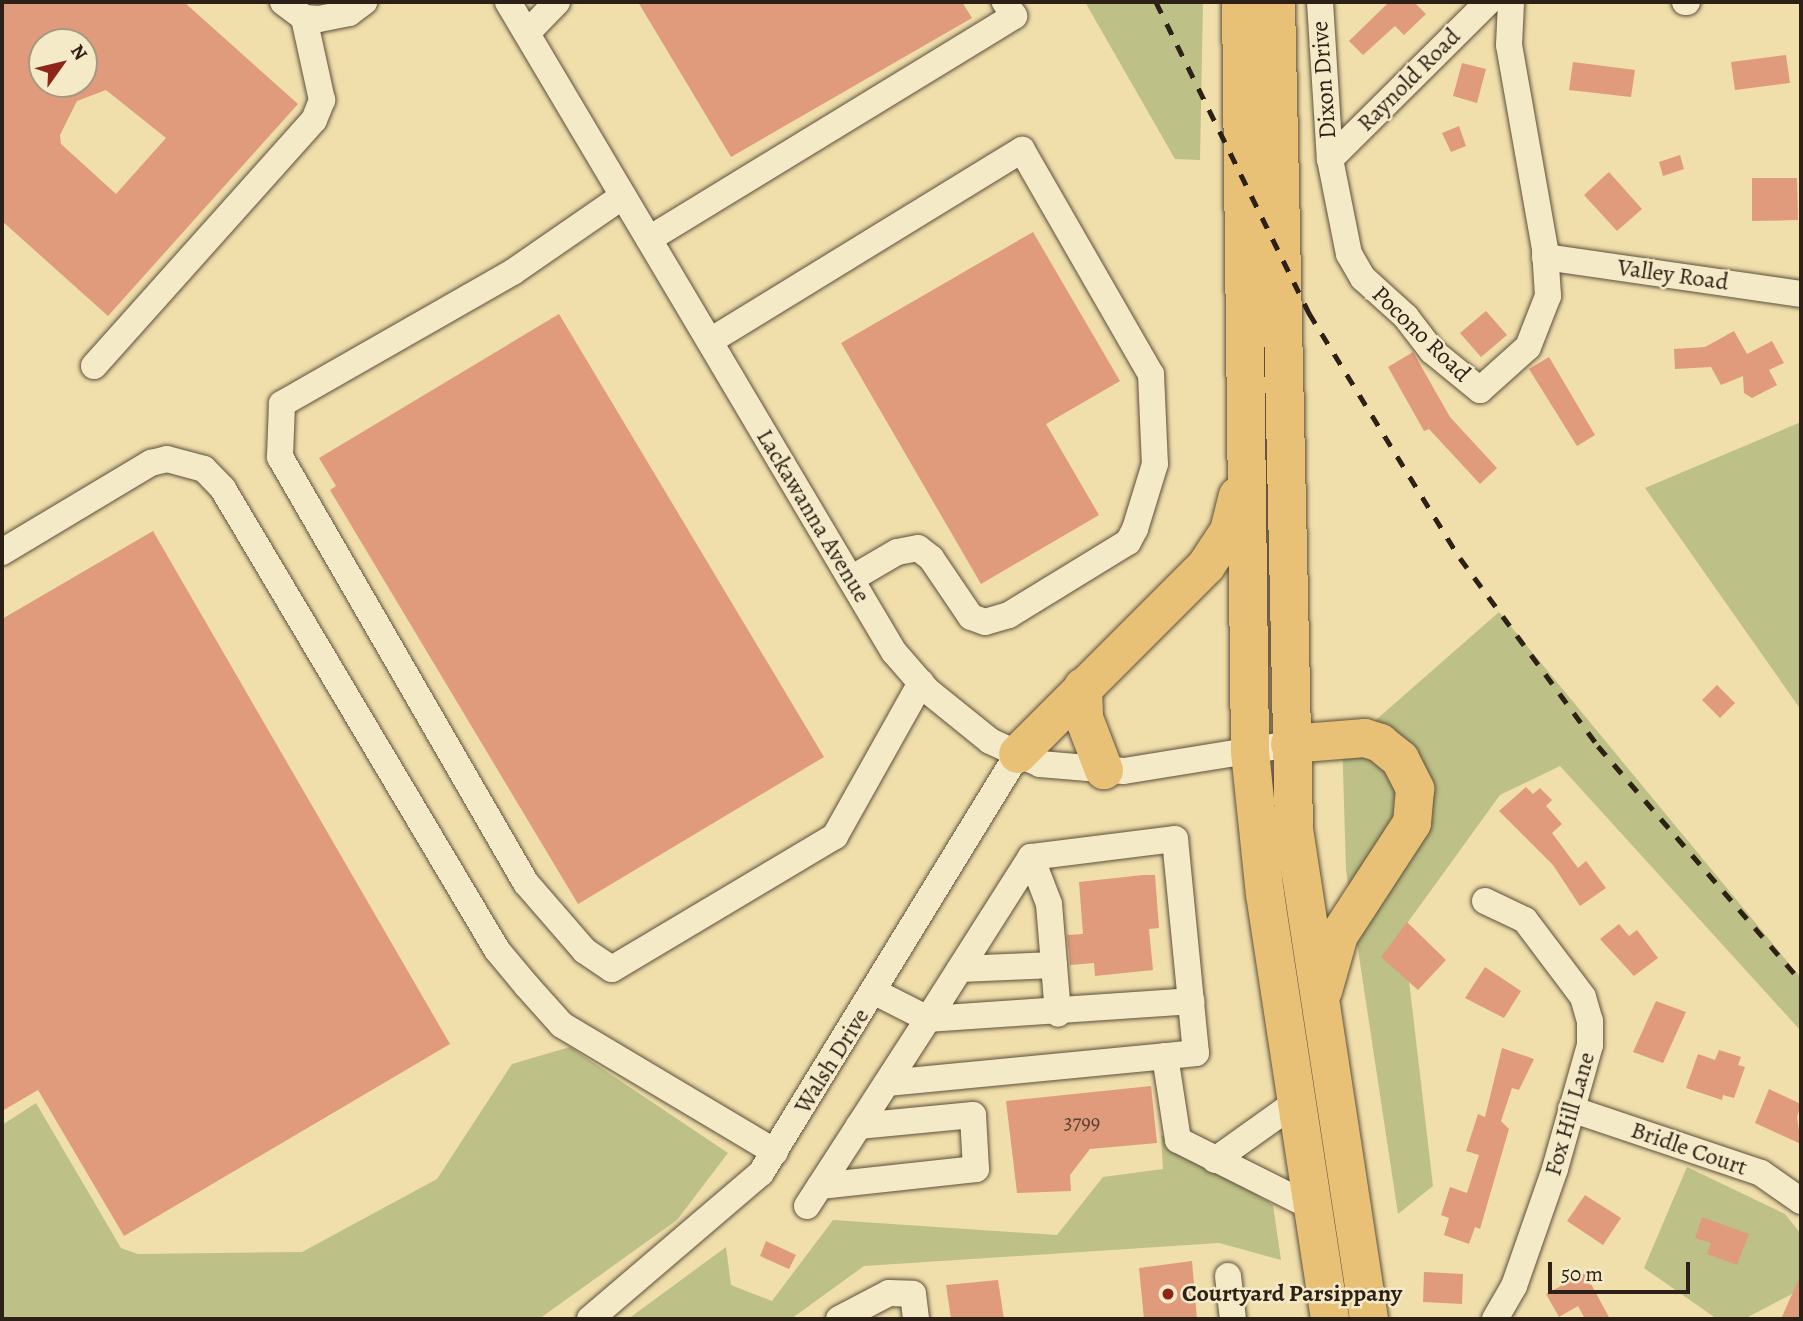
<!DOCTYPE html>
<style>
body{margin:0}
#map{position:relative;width:1803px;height:1321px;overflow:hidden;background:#f0dfab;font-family:Alegreya,serif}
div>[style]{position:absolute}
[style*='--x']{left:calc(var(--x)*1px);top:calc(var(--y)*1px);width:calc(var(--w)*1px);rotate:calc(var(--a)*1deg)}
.green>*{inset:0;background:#bdc187}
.building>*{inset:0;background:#df9b7c}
.roads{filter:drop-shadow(0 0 2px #5e503c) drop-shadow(0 0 2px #5e503c)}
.minor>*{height:26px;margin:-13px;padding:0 13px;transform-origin:13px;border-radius:13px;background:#f5eac8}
.highway>*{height:38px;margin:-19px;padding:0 19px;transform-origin:19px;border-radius:19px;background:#e8c076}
.rail>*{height:5px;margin-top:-2.5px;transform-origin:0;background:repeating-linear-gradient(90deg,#2d2017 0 12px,transparent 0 24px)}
.dots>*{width:19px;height:19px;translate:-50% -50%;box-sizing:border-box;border:4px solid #f5eac8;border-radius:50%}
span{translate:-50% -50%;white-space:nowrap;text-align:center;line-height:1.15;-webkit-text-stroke:5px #f5eac8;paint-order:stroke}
.number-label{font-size:21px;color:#5a3f30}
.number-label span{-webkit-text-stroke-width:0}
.street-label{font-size:24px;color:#2d2017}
.poi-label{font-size:24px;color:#2d2017;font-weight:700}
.left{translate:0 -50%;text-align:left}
.frame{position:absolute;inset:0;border:4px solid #2d2017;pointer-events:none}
.north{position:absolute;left:28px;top:28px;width:70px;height:70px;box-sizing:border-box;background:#f5eac8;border:2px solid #a59981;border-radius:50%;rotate:56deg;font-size:19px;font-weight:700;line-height:28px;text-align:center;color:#2d2017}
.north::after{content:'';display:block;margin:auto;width:24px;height:32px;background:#8f2418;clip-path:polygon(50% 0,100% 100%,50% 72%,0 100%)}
.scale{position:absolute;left:1548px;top:1262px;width:142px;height:32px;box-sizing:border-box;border:4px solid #2d2017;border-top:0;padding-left:9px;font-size:21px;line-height:24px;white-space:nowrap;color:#2d2017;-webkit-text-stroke:5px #f5eac8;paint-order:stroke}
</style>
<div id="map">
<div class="green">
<i style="clip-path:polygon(1085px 2px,1203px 2px,1200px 160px,1175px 159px)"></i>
<i style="clip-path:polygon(1801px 422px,1801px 710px,1645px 488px)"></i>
<i style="clip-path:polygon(1499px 612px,1801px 978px,1801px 1031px,1560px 766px,1500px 795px,1403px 929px,1433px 1186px,1398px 1214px,1346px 870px,1342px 737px,1353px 740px)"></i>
<i style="clip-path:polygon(570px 1047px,728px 1153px,677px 1220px,539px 1319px,2px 1319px,2px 1125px,36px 1103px,121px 1248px,138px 1254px,302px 1252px,437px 1179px,512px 1064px)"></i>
<i style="clip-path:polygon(1161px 1135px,1273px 1205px,1281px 1260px,1219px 1243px,864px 1266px,791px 1319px,628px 1319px,726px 1247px,731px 1285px,772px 1301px,833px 1220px,1057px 1235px,1103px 1177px,1163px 1169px)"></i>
<i style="clip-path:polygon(1687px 1167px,1785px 1214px,1801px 1234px,1801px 1309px,1794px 1293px,1744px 1319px,1717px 1319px,1644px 1268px)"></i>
</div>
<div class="building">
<i style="clip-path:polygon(evenodd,2px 2px,184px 2px,298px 104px,108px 316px,2px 221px,2px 2px,42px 42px,84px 42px,84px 84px,42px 84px,42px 42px,2px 2px,106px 90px,166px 138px,116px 194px,61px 144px,60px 135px,77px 101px,106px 90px)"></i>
<i style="clip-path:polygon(638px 2px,962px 2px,972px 18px,731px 157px)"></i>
<i style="clip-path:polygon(1389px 2px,1414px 2px,1426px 14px,1404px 35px,1395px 26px,1363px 55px,1349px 41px)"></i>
<i style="clip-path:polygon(1786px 55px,1790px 83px,1735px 90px,1731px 62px)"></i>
<i style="clip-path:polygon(1573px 62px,1635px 70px,1631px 97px,1569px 90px)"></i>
<i style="clip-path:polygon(1462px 63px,1486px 69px,1477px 103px,1453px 96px)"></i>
<i style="clip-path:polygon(1459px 126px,1466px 146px,1451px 152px,1442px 133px)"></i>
<i style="clip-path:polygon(1680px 155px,1684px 169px,1663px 176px,1659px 162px)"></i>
<i style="clip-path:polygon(1609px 172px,1642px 209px,1617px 231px,1584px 195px)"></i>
<i style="clip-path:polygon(1752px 178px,1797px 178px,1798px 220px,1752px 221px)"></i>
<i style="clip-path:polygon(1033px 232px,1120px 381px,1046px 424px,1099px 515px,981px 584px,841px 343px)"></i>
<i style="clip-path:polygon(1486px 311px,1507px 335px,1481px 357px,1460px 333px)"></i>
<i style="clip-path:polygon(559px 314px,824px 757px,578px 904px,330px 490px,336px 486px,319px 458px)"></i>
<i style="clip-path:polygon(1734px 331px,1747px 354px,1772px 341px,1784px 363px,1769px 370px,1777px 385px,1752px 398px,1744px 393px,1743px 376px,1721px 385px,1711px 367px,1675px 369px,1674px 349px,1705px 347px)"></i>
<i style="clip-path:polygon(1413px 352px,1450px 417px,1497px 468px,1480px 484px,1429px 429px,1424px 431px,1388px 367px)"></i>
<i style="clip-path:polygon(1549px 357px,1595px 435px,1577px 446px,1529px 369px)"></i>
<i style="clip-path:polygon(153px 531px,450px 1044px,124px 1236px,38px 1090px,2px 1111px,2px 619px)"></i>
<i style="clip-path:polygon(1717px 685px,1735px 703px,1720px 718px,1702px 700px)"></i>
<i style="clip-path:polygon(1526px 787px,1533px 794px,1540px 788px,1552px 800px,1546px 806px,1562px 824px,1552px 833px,1578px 868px,1586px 861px,1606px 888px,1580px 906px,1553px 865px,1499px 811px)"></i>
<i style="clip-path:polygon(1143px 875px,1155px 875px,1159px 928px,1149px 929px,1153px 970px,1095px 976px,1094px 963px,1070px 965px,1067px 935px,1083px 934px,1079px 882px)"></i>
<i style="clip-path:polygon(1407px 922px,1446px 960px,1418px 990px,1381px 957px)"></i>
<i style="clip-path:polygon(1619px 924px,1629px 936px,1637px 930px,1658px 958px,1634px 976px,1600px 939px)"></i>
<i style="clip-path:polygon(1485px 967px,1521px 991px,1504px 1018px,1465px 998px)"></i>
<i style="clip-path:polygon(1656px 1001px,1686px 1012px,1663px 1063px,1633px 1052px)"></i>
<i style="clip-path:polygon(1502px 1048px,1534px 1059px,1519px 1090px,1512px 1088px,1501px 1121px,1509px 1129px,1480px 1229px,1475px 1227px,1469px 1244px,1444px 1235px,1449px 1218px,1441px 1215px,1450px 1187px,1467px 1193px,1479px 1155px,1466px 1151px,1478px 1114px,1485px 1117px)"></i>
<i style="clip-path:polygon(1719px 1050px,1741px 1057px,1738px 1065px,1745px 1067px,1734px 1098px,1723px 1095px,1722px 1100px,1686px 1088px,1698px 1054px,1715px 1060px)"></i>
<i style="clip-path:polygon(1151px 1086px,1157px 1143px,1090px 1149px,1070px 1175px,1071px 1191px,1017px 1193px,1006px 1101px)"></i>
<i style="clip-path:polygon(1769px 1089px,1801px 1104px,1797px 1117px,1801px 1144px,1755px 1123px)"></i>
<i style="clip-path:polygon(1585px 1195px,1621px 1218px,1603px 1245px,1567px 1221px)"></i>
<i style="clip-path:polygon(1702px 1217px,1749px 1234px,1737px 1265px,1707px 1254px,1711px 1243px,1695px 1238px)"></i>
<i style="clip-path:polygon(766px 1241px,796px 1255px,789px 1269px,760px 1256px)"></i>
<i style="clip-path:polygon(1192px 1261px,1197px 1319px,1144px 1319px,1139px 1268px)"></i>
<i style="clip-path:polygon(1424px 1272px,1463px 1274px,1462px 1304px,1423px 1302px)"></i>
<i style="clip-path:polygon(1585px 1273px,1610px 1319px,1585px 1319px,1578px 1306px,1559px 1317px,1546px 1294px)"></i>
<i style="clip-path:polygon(1801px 1274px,1801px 1319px,1781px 1319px)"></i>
<i style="clip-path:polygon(998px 1280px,1004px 1319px,951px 1319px,946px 1285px)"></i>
</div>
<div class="roads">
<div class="minor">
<i style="--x:283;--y:2;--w:26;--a:37"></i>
<i style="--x:304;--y:18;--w:15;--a:4"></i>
<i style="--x:319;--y:19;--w:31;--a:-11"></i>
<i style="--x:349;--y:13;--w:19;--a:-36"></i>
<i style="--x:508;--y:2;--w:756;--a:59.3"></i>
<i style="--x:894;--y:652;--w:50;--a:49"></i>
<i style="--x:927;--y:690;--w:81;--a:39"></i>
<i style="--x:990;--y:741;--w:55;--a:24.7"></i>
<i style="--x:1040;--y:764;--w:84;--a:4.8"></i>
<i style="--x:1124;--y:771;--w:168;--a:-9.2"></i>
<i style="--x:1320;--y:2;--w:157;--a:86.4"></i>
<i style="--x:1330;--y:159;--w:97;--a:78.7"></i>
<i style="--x:1349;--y:254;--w:28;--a:60"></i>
<i style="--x:1363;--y:278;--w:58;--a:42.2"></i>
<i style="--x:1406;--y:317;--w:43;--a:52.6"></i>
<i style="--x:1432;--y:351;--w:62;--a:39.1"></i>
<i style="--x:1480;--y:390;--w:64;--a:-41.9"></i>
<i style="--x:1528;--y:347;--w:55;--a:-68.6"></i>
<i style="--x:1548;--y:296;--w:47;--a:-93.7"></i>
<i style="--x:1545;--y:249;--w:207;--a:-100"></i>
<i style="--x:1509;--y:45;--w:43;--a:-87.3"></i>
<i style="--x:1685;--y:2;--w:2;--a:0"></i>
<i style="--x:527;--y:33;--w:43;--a:-45.9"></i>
<i style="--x:1330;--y:159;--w:223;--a:-44.8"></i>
<i style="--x:623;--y:196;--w:134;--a:145.4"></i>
<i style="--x:513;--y:272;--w:266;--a:150.3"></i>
<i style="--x:282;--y:404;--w:53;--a:92.2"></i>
<i style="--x:280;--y:457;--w:492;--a:60"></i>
<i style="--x:526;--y:883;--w:90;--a:49.1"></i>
<i style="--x:585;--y:951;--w:32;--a:34"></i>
<i style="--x:612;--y:969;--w:260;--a:-30.8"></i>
<i style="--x:835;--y:836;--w:176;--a:-60.7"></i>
<i style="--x:649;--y:239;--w:428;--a:-31.4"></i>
<i style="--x:1014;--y:16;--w:17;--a:-123"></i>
<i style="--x:1545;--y:257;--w:259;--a:8.2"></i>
<i style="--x:710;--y:341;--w:366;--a:-31.5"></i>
<i style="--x:1022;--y:150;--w:258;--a:60.1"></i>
<i style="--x:1151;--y:374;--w:90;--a:87.5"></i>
<i style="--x:1155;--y:464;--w:68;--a:107.1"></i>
<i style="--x:1135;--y:529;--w:15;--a:118"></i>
<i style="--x:1128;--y:542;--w:140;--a:148.5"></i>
<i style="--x:1009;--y:615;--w:25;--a:164"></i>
<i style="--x:985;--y:622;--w:15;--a:-160"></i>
<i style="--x:971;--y:617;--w:71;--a:-124.1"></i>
<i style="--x:931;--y:558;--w:16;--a:-142"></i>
<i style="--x:918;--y:548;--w:21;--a:169"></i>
<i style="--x:897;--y:552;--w:53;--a:149.6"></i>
<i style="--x:94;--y:366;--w:330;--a:-48.2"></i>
<i style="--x:314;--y:120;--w:22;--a:-68"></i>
<i style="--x:322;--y:100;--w:84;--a:-102.4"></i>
<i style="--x:2;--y:552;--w:174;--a:-30.9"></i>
<i style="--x:151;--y:463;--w:16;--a:-14"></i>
<i style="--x:167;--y:459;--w:38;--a:15"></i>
<i style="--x:204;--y:469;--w:28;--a:46"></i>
<i style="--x:223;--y:489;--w:536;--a:59.27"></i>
<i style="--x:497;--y:950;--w:47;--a:50.2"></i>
<i style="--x:527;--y:986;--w:52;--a:48.1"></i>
<i style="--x:562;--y:1025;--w:248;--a:30.8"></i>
<i style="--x:1031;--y:857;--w:50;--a:69"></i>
<i style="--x:1049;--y:904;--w:110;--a:85.3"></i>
<i style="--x:1485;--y:901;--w:44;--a:25.4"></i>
<i style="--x:1525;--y:920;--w:96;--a:53"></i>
<i style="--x:1583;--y:997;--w:25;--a:74"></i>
<i style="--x:1590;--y:1021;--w:24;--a:90"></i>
<i style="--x:1590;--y:1045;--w:129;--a:105.8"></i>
<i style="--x:1555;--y:1169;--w:124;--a:109.3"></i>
<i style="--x:1514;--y:1286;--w:38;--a:120"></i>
<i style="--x:960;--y:969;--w:94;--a:-2.4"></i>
<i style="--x:875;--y:992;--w:59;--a:27"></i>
<i style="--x:928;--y:1019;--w:192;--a:-57.6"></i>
<i style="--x:1031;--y:857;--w:145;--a:-7.1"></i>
<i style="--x:1175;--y:839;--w:215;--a:84.4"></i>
<i style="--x:1196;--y:1053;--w:31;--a:174"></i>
<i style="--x:1165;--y:1056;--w:85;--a:81.2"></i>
<i style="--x:1178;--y:1140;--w:150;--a:26.6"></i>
<i style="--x:887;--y:1083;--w:279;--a:-5.5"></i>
<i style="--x:1571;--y:1109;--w:200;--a:18.6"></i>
<i style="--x:1761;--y:1173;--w:49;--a:35"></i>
<i style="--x:1215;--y:1160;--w:98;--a:-35.5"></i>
<i style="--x:820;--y:1186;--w:157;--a:-6.2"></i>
<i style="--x:976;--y:1169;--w:54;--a:-93.2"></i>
<i style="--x:973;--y:1115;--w:115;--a:174.5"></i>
<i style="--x:807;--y:1206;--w:223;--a:-57.1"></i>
<i style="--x:928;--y:1019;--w:264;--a:-3.9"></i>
<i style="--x:1228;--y:1276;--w:43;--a:83.4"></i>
<i style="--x:590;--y:1319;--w:225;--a:-40.5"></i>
<i style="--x:761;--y:1173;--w:492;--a:-58.5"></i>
<i style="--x:839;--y:1319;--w:56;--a:-27.5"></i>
<i style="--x:889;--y:1293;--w:24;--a:2"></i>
<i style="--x:913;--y:1294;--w:25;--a:83"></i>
</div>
<div class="highway">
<i style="--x:1241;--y:2;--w:750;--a:89.31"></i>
<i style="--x:1250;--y:752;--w:143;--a:84"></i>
<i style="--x:1265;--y:894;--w:430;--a:81.3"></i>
<i style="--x:1276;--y:2;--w:827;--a:88.75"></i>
<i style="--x:1294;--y:829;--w:496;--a:81.3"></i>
<i style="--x:1083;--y:687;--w:31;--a:88"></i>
<i style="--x:1084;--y:718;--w:56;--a:69"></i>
<i style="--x:1290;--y:744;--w:75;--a:-4.6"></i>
<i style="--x:1365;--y:738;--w:16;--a:18"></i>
<i style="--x:1380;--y:743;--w:26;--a:39"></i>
<i style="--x:1400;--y:759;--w:34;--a:63"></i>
<i style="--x:1415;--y:789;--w:34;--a:95"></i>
<i style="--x:1412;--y:823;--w:134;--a:123.1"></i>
<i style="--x:1339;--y:935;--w:58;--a:105.9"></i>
<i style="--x:1018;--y:754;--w:266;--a:-45"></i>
<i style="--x:1206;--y:566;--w:42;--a:-56.7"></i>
<i style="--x:1229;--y:531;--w:36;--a:-76"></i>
</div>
</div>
<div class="rail">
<i style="--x:1156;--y:2;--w:347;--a:63.8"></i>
<i style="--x:1309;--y:313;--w:288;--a:58.4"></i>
<i style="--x:1460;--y:558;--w:233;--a:53.7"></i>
<i style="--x:1598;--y:746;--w:311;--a:49.2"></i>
</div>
<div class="dots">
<i style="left:1168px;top:1294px;background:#8f2418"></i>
</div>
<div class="number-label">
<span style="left:1082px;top:1122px">3799</span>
</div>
<div class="street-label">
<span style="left:1324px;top:80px;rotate:-94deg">Dixon Drive</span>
<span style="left:1409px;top:80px;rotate:-45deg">Raynold Road</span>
<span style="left:1673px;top:275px;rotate:8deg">Valley Road</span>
<span style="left:1421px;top:334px;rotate:44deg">Pocono Road</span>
<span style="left:813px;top:516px;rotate:59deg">Lackawanna Avenue</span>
<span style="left:832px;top:1061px;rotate:-58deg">Walsh Drive</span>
<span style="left:1570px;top:1114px;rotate:-74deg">Fox Hill Lane</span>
<span style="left:1689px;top:1149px;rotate:19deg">Bridle Court</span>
</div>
<div class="poi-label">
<span class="left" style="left:1182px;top:1294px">Courtyard Parsippany</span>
</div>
<div class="frame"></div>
<div class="north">N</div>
<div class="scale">50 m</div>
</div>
